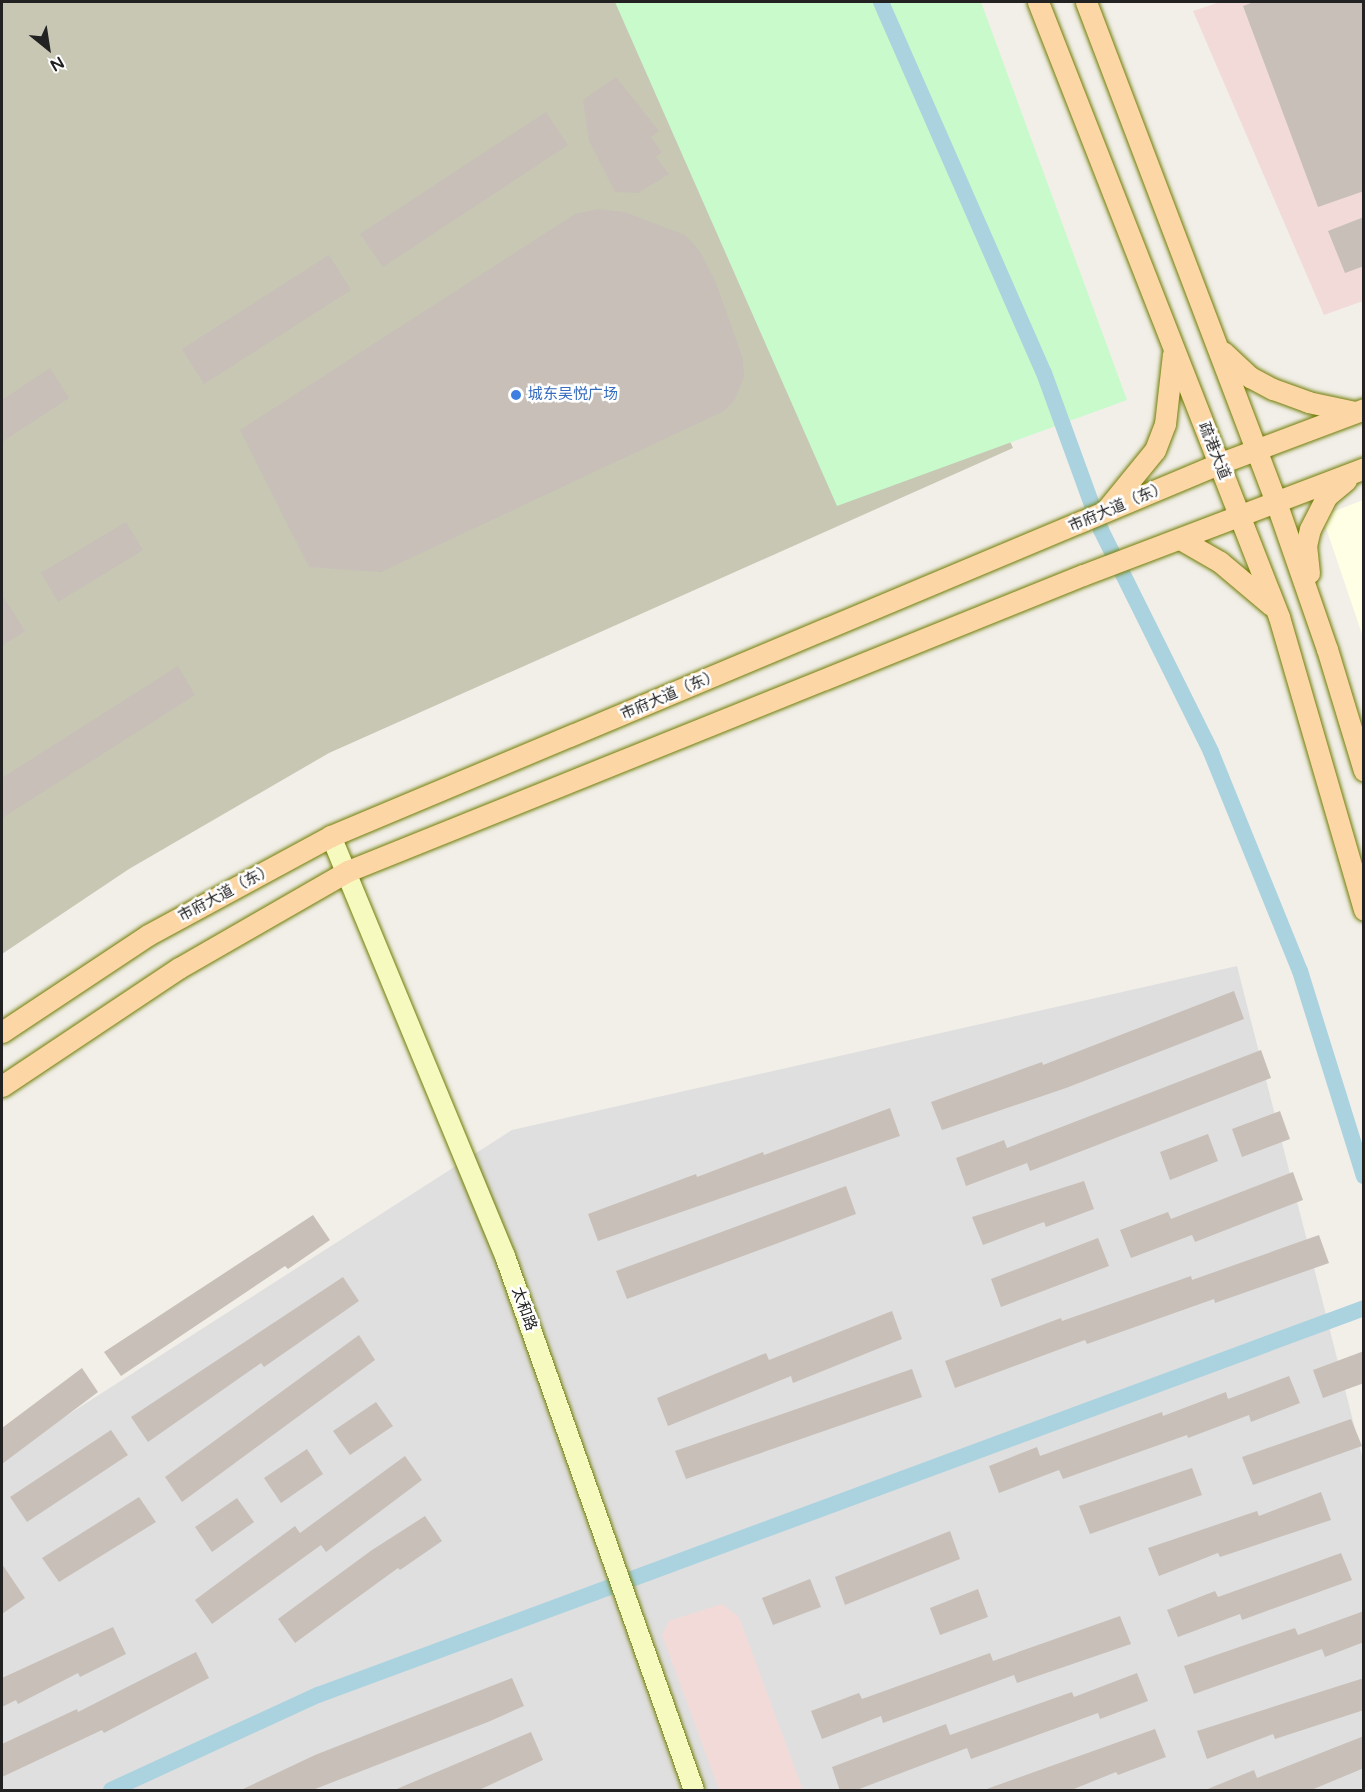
<!DOCTYPE html>
<meta charset="utf-8">
<style>
body{margin:0}
#map{position:relative;width:1365px;height:1792px;overflow:hidden;background:#f2efe9;font-family:"Varela Round","Noto Sans SC",sans-serif}
div>[style]{position:absolute}
[style*='--x']{left:calc(var(--x)*1px);top:calc(var(--y)*1px);width:calc(var(--w)*1px);rotate:calc(var(--a)*1deg)}
.residential>*{inset:0;background:#e0dfdf}
.commercial>*{inset:0;background:#f2dad9}
.education>*{inset:0;background:#ffffe5}
.construction>*{inset:0;background:#c7c7b4}
.park>*{inset:0;background:#c8facc}
.canal>*{height:16px;margin:-8px;padding:0 8px;transform-origin:8px;border-radius:8px;background:#aad3df}
.building>*{inset:0;background:#c7bfb8}
.roads{filter:drop-shadow(0 0 2px #707d05) drop-shadow(0 0 2px #707d05)}
.secondary>*{height:20px;margin:-10px;padding:0 10px;transform-origin:10px;border-radius:10px;background:#f7fabf}
.primary>*{height:21px;margin:-10.5px;padding:0 10.5px;transform-origin:10.5px;border-radius:10.5px;background:#fcd6a4}
.dots>*{width:16px;height:16px;translate:-50% -50%;box-sizing:border-box;border:3px solid #fff;border-radius:50%}
span{translate:-50% -50%;white-space:nowrap;text-align:center;line-height:1.15;-webkit-text-stroke:5px #fff;paint-order:stroke}
.shop-label{font-size:15px;color:#366cbe}
.left{translate:0 -50%;text-align:left}
.street-label{font-size:15px;color:#222}
.frame{position:absolute;inset:0;border:3px solid #222;pointer-events:none}
.north{position:absolute;left:18px;top:18px;width:60px;height:60px;-webkit-text-stroke:4px #fff;paint-order:stroke;rotate:150deg;font-size:16px;font-weight:700;line-height:24px;text-align:center;color:#222}
.north::after{content:'';display:block;margin:auto;width:21px;height:27px;background:#222;clip-path:polygon(50% 0,100% 100%,50% 72%,0 100%)}
</style>
<div id="map">
<div class="residential">
<i style="clip-path:polygon(1237px 966px,1363px 1460px,1363px 1790px,2px 1790px,2px 1457px,512px 1130px)"></i>
</div>
<div class="commercial">
<i style="clip-path:polygon(1220px 2px,1363px 2px,1363px 301px,1324px 315px,1193px 11px)"></i>
<i style="clip-path:polygon(722px 1604px,739px 1617px,803px 1790px,719px 1790px,662px 1635px,669px 1621px)"></i>
</div>
<div class="education">
<i style="clip-path:polygon(1363px 500px,1363px 637px,1322px 516px)"></i>
</div>
<div class="construction">
<i style="clip-path:polygon(2px 2px,817px 2px,1013px 448px,329px 753px,129px 869px,2px 954px)"></i>
</div>
<div class="park">
<i style="clip-path:polygon(615px 2px,981px 2px,1127px 400px,837px 506px)"></i>
</div>
<div class="canal">
<i style="--x:881;--y:2;--w:405;--a:66.3"></i>
<i style="--x:1044;--y:373;--w:167;--a:70"></i>
<i style="--x:1101;--y:530;--w:248;--a:63.6"></i>
<i style="--x:1211;--y:752;--w:236;--a:67.9"></i>
<i style="--x:1300;--y:971;--w:215;--a:72.7"></i>
<i style="--x:111;--y:1790;--w:228;--a:-24.7"></i>
<i style="--x:318;--y:1695;--w:1115;--a:-20.3"></i>
</div>
<div class="building">
<i style="clip-path:polygon(1254px 2px,1364px 2px,1364px 191px,1318px 207px,1243px 6px)"></i>
<i style="clip-path:polygon(616px 77px,659px 131px,651px 137px,662px 152px,656px 157px,669px 174px,638px 193px,615px 192px,589px 141px,583px 100px)"></i>
<i style="clip-path:polygon(546px 112px,568px 145px,383px 267px,360px 234px)"></i>
<i style="clip-path:polygon(598px 209px,624px 212px,685px 235px,699px 250px,716px 283px,743px 359px,744px 377px,734px 401px,724px 411px,381px 572px,309px 567px,240px 430px,575px 214px)"></i>
<i style="clip-path:polygon(1364px 217px,1364px 266px,1345px 273px,1328px 231px)"></i>
<i style="clip-path:polygon(329px 255px,351px 290px,204px 384px,182px 349px)"></i>
<i style="clip-path:polygon(50px 368px,69px 398px,2px 442px,2px 400px)"></i>
<i style="clip-path:polygon(126px 522px,143px 550px,58px 602px,41px 573px)"></i>
<i style="clip-path:polygon(2px 595px,25px 631px,2px 646px)"></i>
<i style="clip-path:polygon(178px 666px,195px 695px,2px 818px,2px 778px)"></i>
<i style="clip-path:polygon(1234px 991px,1244px 1019px,1066px 1088px,942px 1130px,931px 1102px,1042px 1062px,1043px 1065px)"></i>
<i style="clip-path:polygon(1261px 1050px,1271px 1078px,1030px 1171px,1027px 1163px,966px 1186px,956px 1158px,1004px 1140px,1007px 1148px)"></i>
<i style="clip-path:polygon(890px 1108px,900px 1136px,598px 1241px,588px 1214px,696px 1174px,697px 1177px,763px 1152px,764px 1155px)"></i>
<i style="clip-path:polygon(1280px 1111px,1290px 1139px,1242px 1157px,1232px 1129px)"></i>
<i style="clip-path:polygon(1208px 1134px,1218px 1161px,1170px 1180px,1160px 1152px)"></i>
<i style="clip-path:polygon(1293px 1172px,1303px 1200px,1195px 1242px,1192px 1235px,1131px 1258px,1120px 1230px,1168px 1212px,1171px 1219px)"></i>
<i style="clip-path:polygon(1084px 1181px,1094px 1209px,1046px 1227px,1044px 1222px,983px 1245px,972px 1217px)"></i>
<i style="clip-path:polygon(846px 1186px,856px 1214px,627px 1299px,616px 1271px)"></i>
<i style="clip-path:polygon(313px 1215px,330px 1240px,288px 1269px,285px 1266px,121px 1376px,104px 1352px)"></i>
<i style="clip-path:polygon(1319px 1235px,1329px 1263px,1215px 1303px,1214px 1299px,1087px 1344px,1085px 1340px,955px 1388px,945px 1361px,1061px 1318px,1062px 1321px,1191px 1276px,1192px 1280px)"></i>
<i style="clip-path:polygon(1098px 1238px,1109px 1266px,1001px 1307px,991px 1279px)"></i>
<i style="clip-path:polygon(343px 1277px,359px 1301px,264px 1367px,261px 1363px,148px 1442px,131px 1417px)"></i>
<i style="clip-path:polygon(892px 1311px,902px 1339px,793px 1383px,791px 1376px,668px 1426px,657px 1398px,766px 1353px,769px 1360px)"></i>
<i style="clip-path:polygon(359px 1335px,375px 1360px,182px 1502px,165px 1477px)"></i>
<i style="clip-path:polygon(1364px 1351px,1364px 1383px,1323px 1398px,1313px 1370px)"></i>
<i style="clip-path:polygon(82px 1368px,98px 1392px,2px 1464px,2px 1428px)"></i>
<i style="clip-path:polygon(912px 1369px,922px 1397px,686px 1479px,675px 1451px)"></i>
<i style="clip-path:polygon(1289px 1376px,1300px 1403px,1251px 1422px,1249px 1415px,1188px 1438px,1187px 1435px,1063px 1479px,1059px 1470px,999px 1493px,989px 1466px,1037px 1447px,1040px 1456px,1162px 1412px,1163px 1416px,1226px 1392px,1228px 1399px)"></i>
<i style="clip-path:polygon(376px 1402px,393px 1426px,350px 1455px,333px 1431px)"></i>
<i style="clip-path:polygon(1351px 1419px,1362px 1446px,1253px 1485px,1242px 1457px)"></i>
<i style="clip-path:polygon(111px 1430px,128px 1455px,27px 1522px,10px 1497px)"></i>
<i style="clip-path:polygon(307px 1449px,323px 1474px,281px 1503px,264px 1478px)"></i>
<i style="clip-path:polygon(405px 1456px,422px 1480px,326px 1552px,321px 1545px,212px 1624px,195px 1600px,295px 1526px,300px 1533px)"></i>
<i style="clip-path:polygon(1192px 1468px,1202px 1495px,1090px 1534px,1079px 1506px)"></i>
<i style="clip-path:polygon(1321px 1492px,1331px 1520px,1220px 1557px,1218px 1553px,1159px 1576px,1148px 1548px,1257px 1511px,1259px 1516px)"></i>
<i style="clip-path:polygon(139px 1497px,156px 1522px,59px 1582px,42px 1558px)"></i>
<i style="clip-path:polygon(237px 1498px,254px 1522px,212px 1552px,195px 1527px)"></i>
<i style="clip-path:polygon(425px 1516px,442px 1541px,400px 1570px,398px 1568px,295px 1643px,278px 1619px,372px 1550px)"></i>
<i style="clip-path:polygon(950px 1531px,960px 1559px,845px 1605px,835px 1577px)"></i>
<i style="clip-path:polygon(1341px 1553px,1352px 1580px,1242px 1620px,1240px 1614px,1178px 1637px,1167px 1610px,1215px 1591px,1218px 1597px)"></i>
<i style="clip-path:polygon(2px 1564px,25px 1598px,2px 1614px)"></i>
<i style="clip-path:polygon(810px 1579px,821px 1607px,773px 1625px,762px 1598px)"></i>
<i style="clip-path:polygon(978px 1589px,988px 1617px,940px 1635px,930px 1608px)"></i>
<i style="clip-path:polygon(1364px 1611px,1364px 1642px,1325px 1657px,1322px 1649px,1194px 1694px,1184px 1666px,1295px 1628px,1298px 1635px)"></i>
<i style="clip-path:polygon(1120px 1616px,1131px 1644px,1017px 1683px,1014px 1675px,883px 1723px,881px 1716px,822px 1739px,811px 1711px,859px 1693px,862px 1699px,990px 1653px,993px 1661px)"></i>
<i style="clip-path:polygon(113px 1627px,126px 1654px,80px 1677px,78px 1673px,18px 1704px,16px 1700px,2px 1707px,2px 1678px)"></i>
<i style="clip-path:polygon(196px 1652px,209px 1678px,104px 1733px,102px 1730px,2px 1777px,2px 1744px,77px 1709px,78px 1712px)"></i>
<i style="clip-path:polygon(1137px 1673px,1148px 1701px,1100px 1719px,1098px 1713px,971px 1759px,967px 1748px,854px 1791px,840px 1791px,832px 1767px,946px 1724px,950px 1735px,1072px 1692px,1074px 1697px)"></i>
<i style="clip-path:polygon(512px 1678px,524px 1706px,488px 1722px,310px 1791px,241px 1790px,315px 1755px)"></i>
<i style="clip-path:polygon(1364px 1678px,1364px 1710px,1275px 1739px,1273px 1734px,1207px 1759px,1197px 1731px)"></i>
<i style="clip-path:polygon(1155px 1729px,1166px 1757px,1118px 1775px,1116px 1772px,1069px 1791px,981px 1791px)"></i>
<i style="clip-path:polygon(531px 1732px,543px 1760px,477px 1791px,392px 1791px)"></i>
<i style="clip-path:polygon(1364px 1736px,1364px 1768px,1309px 1791px,1203px 1791px,1254px 1770px,1257px 1778px)"></i>
</div>
<div class="roads">
<div class="secondary">
<i style="--x:331;--y:836;--w:455;--a:67.5"></i>
<i style="--x:505;--y:1256;--w:566;--a:70.51"></i>
</div>
<div class="primary">
<i style="--x:1038;--y:2;--w:661;--a:68.6"></i>
<i style="--x:1279;--y:617;--w:305;--a:73.8"></i>
<i style="--x:1086;--y:2;--w:535;--a:69.19"></i>
<i style="--x:1276;--y:502;--w:156;--a:70.9"></i>
<i style="--x:1327;--y:649;--w:127;--a:73.1"></i>
<i style="--x:1223;--y:352;--w:37;--a:43"></i>
<i style="--x:1250;--y:377;--w:26;--a:28"></i>
<i style="--x:1273;--y:389;--w:37;--a:20"></i>
<i style="--x:1308;--y:402;--w:48;--a:12"></i>
<i style="--x:1106;--y:510;--w:77;--a:-50.8"></i>
<i style="--x:1155;--y:450;--w:28;--a:-69"></i>
<i style="--x:1165;--y:424;--w:70;--a:-83.5"></i>
<i style="--x:1180;--y:539;--w:46;--a:29.9"></i>
<i style="--x:1220;--y:562;--w:67;--a:40.1"></i>
<i style="--x:1309;--y:573;--w:27;--a:-96"></i>
<i style="--x:1306;--y:546;--w:17;--a:-77"></i>
<i style="--x:1310;--y:529;--w:37;--a:-63"></i>
<i style="--x:1327;--y:496;--w:25;--a:-40"></i>
<i style="--x:2;--y:1032;--w:175;--a:-33.6"></i>
<i style="--x:148;--y:935;--w:208;--a:-28.4"></i>
<i style="--x:331;--y:836;--w:962;--a:-22.75"></i>
<i style="--x:1218;--y:464;--w:156;--a:-20.6"></i>
<i style="--x:2;--y:1086;--w:213;--a:-33.7"></i>
<i style="--x:179;--y:968;--w:195;--a:-29.9"></i>
<i style="--x:348;--y:871;--w:792;--a:-21.94"></i>
<i style="--x:1083;--y:575;--w:301;--a:-20.8"></i>
</div>
</div>
<div class="dots">
<i style="left:516px;top:395px;background:#3f7fe0"></i>
</div>
<div class="shop-label">
<span class="left" style="left:528px;top:395px">城东吴悦广场</span>
</div>
<div class="street-label">
<span style="left:1214px;top:451px;rotate:68deg">疏港大道</span>
<span style="left:1118px;top:507px;rotate:-23deg">市府大道（东）</span>
<span style="left:670px;top:695px;rotate:-23deg">市府大道（东）</span>
<span style="left:226px;top:893px;rotate:-28deg">市府大道（东）</span>
<span style="left:524px;top:1309px;rotate:70deg">太和路</span>
</div>
<div class="frame"></div>
<div class="north">N</div>
</div>
